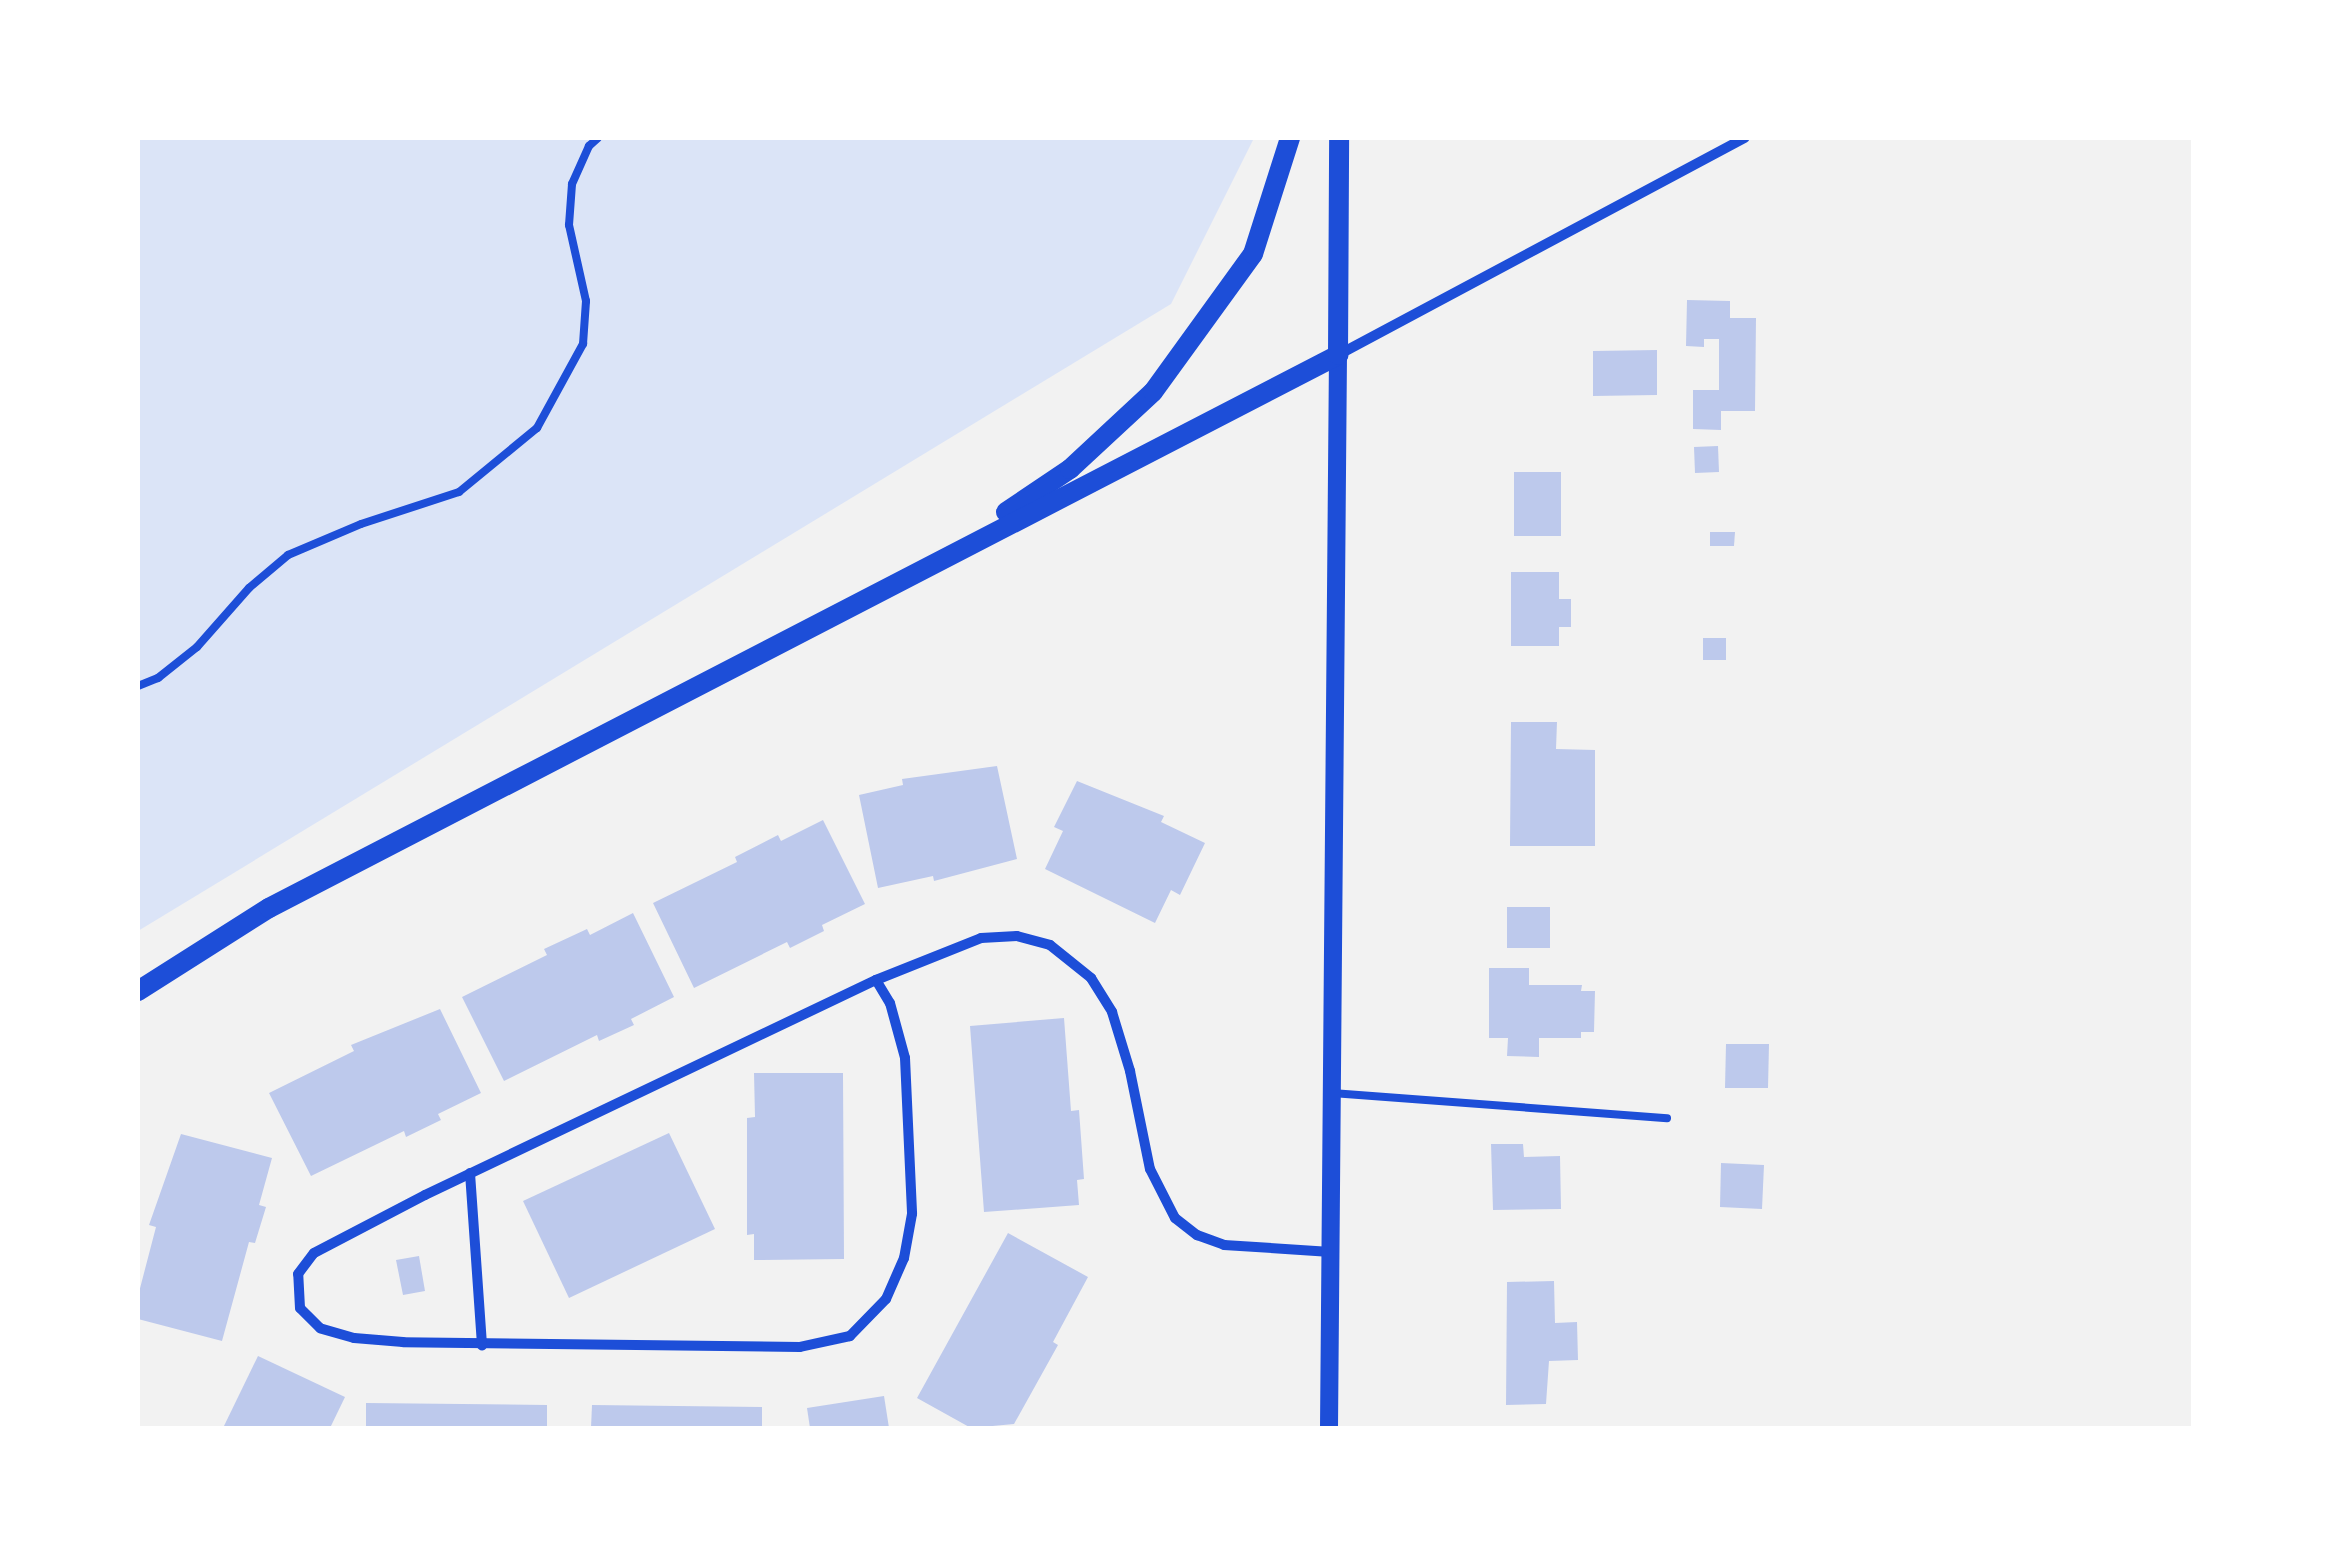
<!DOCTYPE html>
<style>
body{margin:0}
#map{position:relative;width:2331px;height:1566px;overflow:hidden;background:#f2f2f2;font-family:"PT Serif",serif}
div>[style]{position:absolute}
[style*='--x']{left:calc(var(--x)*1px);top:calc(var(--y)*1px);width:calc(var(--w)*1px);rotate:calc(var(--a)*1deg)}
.green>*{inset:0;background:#dbe4f7}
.building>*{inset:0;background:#bdc9ec}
.service>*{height:8px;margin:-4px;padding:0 4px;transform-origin:4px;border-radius:4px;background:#1d4ed8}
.minor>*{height:10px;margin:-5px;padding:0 5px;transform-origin:5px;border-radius:5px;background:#1d4ed8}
.tertiary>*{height:18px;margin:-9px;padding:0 9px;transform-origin:9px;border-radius:9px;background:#1d4ed8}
.secondary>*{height:20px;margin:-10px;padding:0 10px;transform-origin:10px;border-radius:10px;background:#1d4ed8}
span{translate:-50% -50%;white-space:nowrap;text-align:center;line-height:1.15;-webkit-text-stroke:10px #fff;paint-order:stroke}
.frame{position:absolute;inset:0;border:140px solid #fff;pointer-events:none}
</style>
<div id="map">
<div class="green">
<i style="clip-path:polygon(138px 138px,1254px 138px,1171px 304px,138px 931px)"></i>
</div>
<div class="building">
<i style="clip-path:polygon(1687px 300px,1730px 301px,1730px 318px,1756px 318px,1755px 411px,1721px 411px,1721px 430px,1693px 429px,1693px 390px,1719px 390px,1719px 339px,1704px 339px,1704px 347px,1686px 346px)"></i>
<i style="clip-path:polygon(1657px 350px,1657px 395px,1593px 396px,1593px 351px)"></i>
<i style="clip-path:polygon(1718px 446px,1719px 472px,1695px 473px,1694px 447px)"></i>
<i style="clip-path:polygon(1514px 472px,1561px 472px,1561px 536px,1514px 536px)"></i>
<i style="clip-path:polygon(1710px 532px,1735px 532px,1734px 546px,1710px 546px)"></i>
<i style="clip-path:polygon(1511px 572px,1559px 572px,1559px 599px,1571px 599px,1571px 627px,1559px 627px,1559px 646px,1511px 646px)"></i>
<i style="clip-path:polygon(1703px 638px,1726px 638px,1726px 660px,1703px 660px)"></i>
<i style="clip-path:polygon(1511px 722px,1557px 722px,1556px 749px,1595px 750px,1595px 846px,1510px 846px)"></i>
<i style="clip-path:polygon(997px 766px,1017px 859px,934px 881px,933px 876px,878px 888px,859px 795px,903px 785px,902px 779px)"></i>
<i style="clip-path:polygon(1077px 781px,1164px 816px,1161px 822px,1205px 843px,1180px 895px,1171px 890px,1155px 923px,1045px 869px,1063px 831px,1054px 827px)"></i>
<i style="clip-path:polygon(823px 820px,865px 904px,822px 925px,824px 931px,790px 948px,787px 942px,694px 988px,653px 903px,737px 862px,735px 857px,778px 835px,781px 841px)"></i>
<i style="clip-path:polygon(1507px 907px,1550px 907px,1550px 948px,1507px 948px)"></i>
<i style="clip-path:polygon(633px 913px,674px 997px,631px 1019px,634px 1025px,599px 1041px,597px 1035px,504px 1081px,462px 997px,547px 955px,544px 949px,587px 929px,590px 935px)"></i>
<i style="clip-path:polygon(1489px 968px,1529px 968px,1529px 985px,1582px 985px,1581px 991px,1595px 991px,1594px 1032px,1581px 1032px,1581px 1038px,1539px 1038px,1539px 1057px,1507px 1056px,1508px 1038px,1489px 1038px)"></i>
<i style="clip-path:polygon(440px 1009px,481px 1093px,438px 1114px,441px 1120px,406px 1137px,404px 1131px,311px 1176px,269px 1093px,354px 1051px,351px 1045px)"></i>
<i style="clip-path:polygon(1064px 1018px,1071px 1111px,1079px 1110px,1084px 1179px,1077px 1180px,1079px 1205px,984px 1212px,970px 1026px)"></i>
<i style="clip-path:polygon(1726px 1044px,1769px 1044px,1768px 1088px,1725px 1088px)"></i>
<i style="clip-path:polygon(754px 1073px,843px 1073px,844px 1259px,754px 1260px,754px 1234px,747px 1235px,747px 1118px,755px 1117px)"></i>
<i style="clip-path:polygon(669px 1133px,715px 1229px,569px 1298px,523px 1201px)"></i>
<i style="clip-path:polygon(181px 1134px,272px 1158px,259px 1205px,266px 1207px,255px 1243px,249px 1242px,222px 1341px,138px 1319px,138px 1296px,156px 1227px,149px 1225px)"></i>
<i style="clip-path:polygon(1491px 1144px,1523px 1144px,1524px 1157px,1560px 1156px,1561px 1209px,1493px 1210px)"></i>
<i style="clip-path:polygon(1721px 1163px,1764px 1165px,1762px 1209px,1720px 1207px)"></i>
<i style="clip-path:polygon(1008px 1233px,1088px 1277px,1053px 1342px,1058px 1345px,1014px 1424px,971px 1428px,917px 1398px)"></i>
<i style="clip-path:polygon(419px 1256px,425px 1291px,403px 1295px,396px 1260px)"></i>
<i style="clip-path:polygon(1554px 1281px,1555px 1323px,1577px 1322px,1578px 1360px,1549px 1361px,1546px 1404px,1506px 1405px,1507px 1282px)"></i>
<i style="clip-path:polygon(258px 1356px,345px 1397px,330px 1428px,223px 1428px)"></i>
<i style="clip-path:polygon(884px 1396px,889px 1428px,810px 1428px,807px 1408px)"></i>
<i style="clip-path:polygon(366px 1403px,547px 1405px,547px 1428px,366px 1428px)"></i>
<i style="clip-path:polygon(592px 1405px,762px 1407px,762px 1428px,591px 1428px)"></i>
</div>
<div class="service">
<i style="--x:138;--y:686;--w:22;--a:-22"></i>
<i style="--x:158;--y:678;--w:50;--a:-38.5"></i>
<i style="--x:197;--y:647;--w:79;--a:-48.6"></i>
<i style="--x:249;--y:588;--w:51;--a:-40.2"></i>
<i style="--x:288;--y:555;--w:79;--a:-23"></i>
<i style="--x:361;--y:524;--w:103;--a:-18.1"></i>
<i style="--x:459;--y:492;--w:101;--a:-39.4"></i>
<i style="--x:537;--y:428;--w:96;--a:-61.3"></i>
<i style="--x:583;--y:344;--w:43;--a:-86"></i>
<i style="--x:586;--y:301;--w:78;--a:-102.6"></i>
<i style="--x:569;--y:225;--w:41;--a:-85.8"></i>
<i style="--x:572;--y:184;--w:42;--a:-65.9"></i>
<i style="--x:589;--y:146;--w:12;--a:-42"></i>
<i style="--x:1332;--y:1093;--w:336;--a:4.3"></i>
</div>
<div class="minor">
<i style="--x:1338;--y:355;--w:461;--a:-28.1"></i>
<i style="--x:876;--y:980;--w:27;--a:59"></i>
<i style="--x:890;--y:1003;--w:57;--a:74.7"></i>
<i style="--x:905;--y:1058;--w:156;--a:87.4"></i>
<i style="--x:912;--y:1214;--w:45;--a:100.3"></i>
<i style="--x:904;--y:1258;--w:45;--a:113.7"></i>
<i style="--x:886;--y:1299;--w:52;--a:134.2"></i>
<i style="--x:850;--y:1336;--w:51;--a:167.6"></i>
<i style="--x:800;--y:1347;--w:397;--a:-179.3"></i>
<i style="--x:403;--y:1342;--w:49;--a:-175.3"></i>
<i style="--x:354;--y:1338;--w:35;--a:-164"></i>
<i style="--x:320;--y:1328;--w:28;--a:-135"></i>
<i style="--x:300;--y:1308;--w:34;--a:-93"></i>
<i style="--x:298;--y:1274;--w:26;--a:-53"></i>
<i style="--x:314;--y:1253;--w:125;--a:-27.6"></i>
<i style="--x:425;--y:1195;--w:500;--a:-25.5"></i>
<i style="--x:876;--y:980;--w:113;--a:-21.8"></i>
<i style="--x:981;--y:938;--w:36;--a:-3"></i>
<i style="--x:1017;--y:936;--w:34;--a:15"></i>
<i style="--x:1050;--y:945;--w:53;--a:38.8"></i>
<i style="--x:1091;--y:978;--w:40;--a:58"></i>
<i style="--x:1112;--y:1012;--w:62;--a:73"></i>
<i style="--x:1130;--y:1071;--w:100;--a:78.5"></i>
<i style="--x:1150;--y:1169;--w:55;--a:63"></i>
<i style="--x:1175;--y:1218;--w:28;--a:38"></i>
<i style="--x:1197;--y:1235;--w:29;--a:20"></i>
<i style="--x:1224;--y:1245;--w:107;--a:3.7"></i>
<i style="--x:470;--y:1173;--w:173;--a:86"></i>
</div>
<div class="tertiary">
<i style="--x:1329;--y:1428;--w:1073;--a:-89.52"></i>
</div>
<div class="secondary">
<i style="--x:1006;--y:512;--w:77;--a:-33.9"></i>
<i style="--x:1070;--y:469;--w:113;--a:-42.9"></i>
<i style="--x:1153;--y:392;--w:170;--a:-54.1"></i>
<i style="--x:1253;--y:254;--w:122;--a:-72.3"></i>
<i style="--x:138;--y:991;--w:155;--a:-32.4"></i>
<i style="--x:269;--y:908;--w:1204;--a:-27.35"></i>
<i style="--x:1338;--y:355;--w:217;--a:-89.7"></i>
</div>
<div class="frame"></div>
</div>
